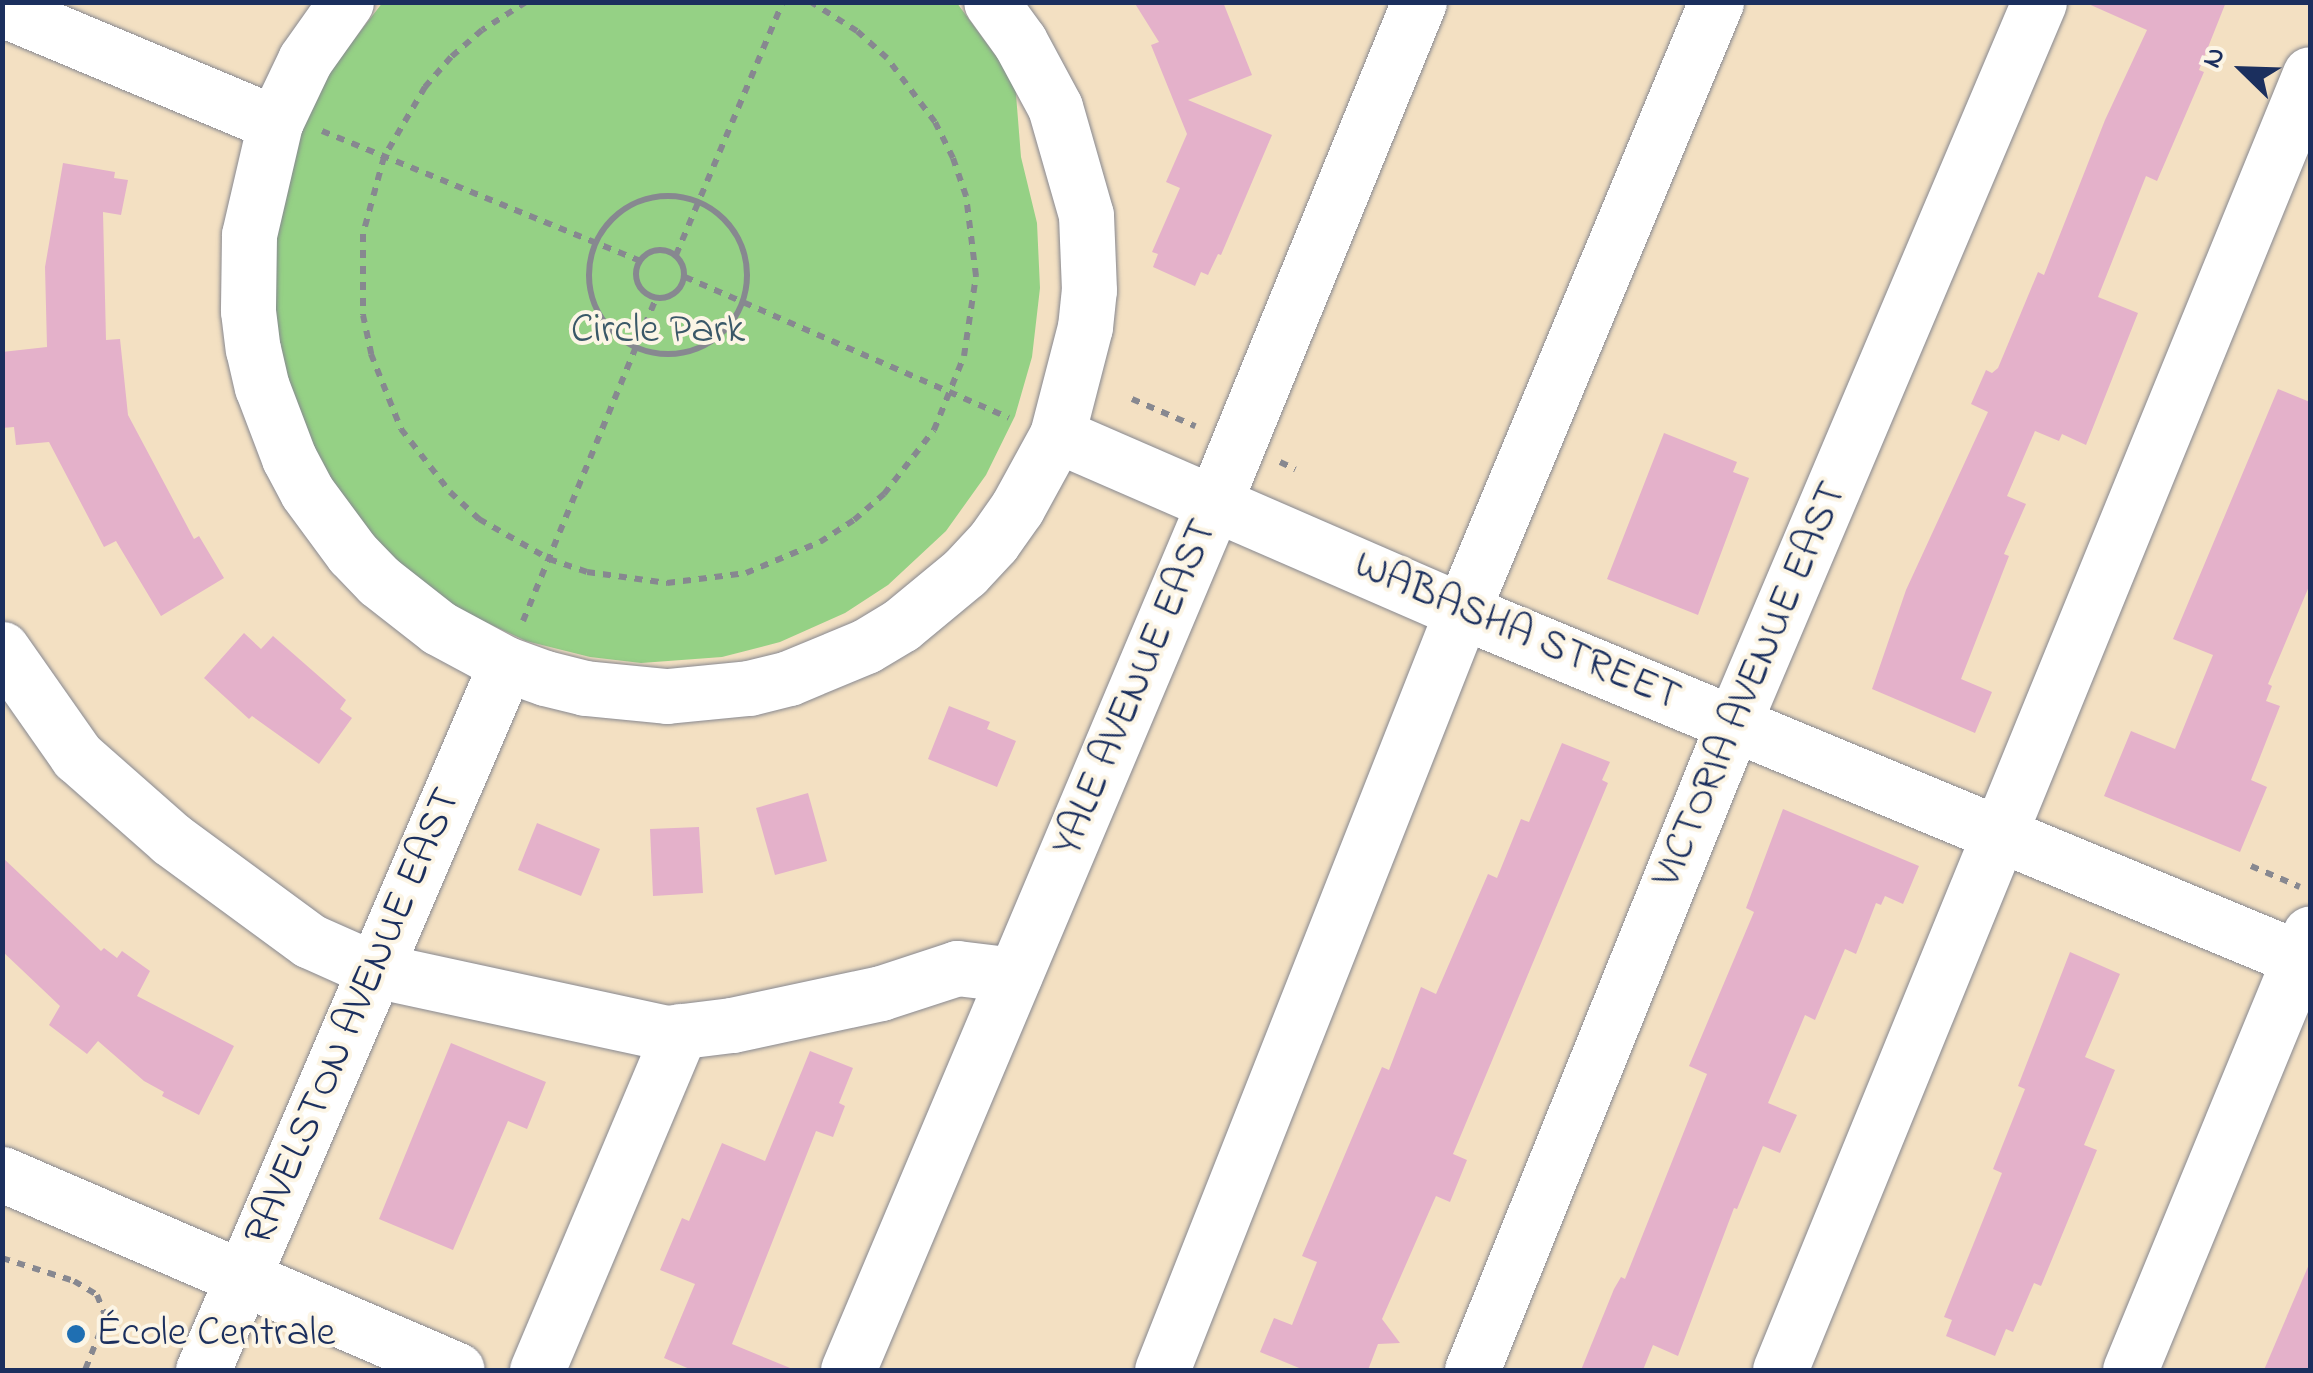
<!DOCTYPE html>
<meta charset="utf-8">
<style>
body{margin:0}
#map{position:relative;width:2313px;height:1373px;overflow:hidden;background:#f3e0c2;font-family:"Indie Flower",sans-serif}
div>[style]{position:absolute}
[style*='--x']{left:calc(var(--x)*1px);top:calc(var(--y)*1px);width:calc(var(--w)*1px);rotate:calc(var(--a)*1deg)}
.green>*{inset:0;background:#95d185}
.building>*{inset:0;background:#e4b1ca}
.path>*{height:6px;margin-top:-3px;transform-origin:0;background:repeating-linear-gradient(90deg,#878890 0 8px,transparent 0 16px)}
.path>.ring{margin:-3px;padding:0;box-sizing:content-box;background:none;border:6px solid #878890;border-radius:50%}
.roads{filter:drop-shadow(0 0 2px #878890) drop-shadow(0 0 2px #878890)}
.minor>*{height:55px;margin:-27.5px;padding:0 27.5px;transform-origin:27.5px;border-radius:27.5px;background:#fff}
.dots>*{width:28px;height:28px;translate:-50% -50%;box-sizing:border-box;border:5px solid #fcf5e5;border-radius:50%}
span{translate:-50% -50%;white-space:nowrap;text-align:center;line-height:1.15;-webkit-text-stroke:8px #fcf5e5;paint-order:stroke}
.park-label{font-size:42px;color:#3a5868}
.street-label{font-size:42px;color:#1b2f5e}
.poi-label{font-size:42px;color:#1b2f5e}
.left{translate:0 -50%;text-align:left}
.frame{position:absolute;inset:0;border:5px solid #1b2f5e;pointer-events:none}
.north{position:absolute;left:2193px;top:20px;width:100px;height:100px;-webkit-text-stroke:8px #fcf5e5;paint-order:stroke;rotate:293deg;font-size:28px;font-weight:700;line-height:40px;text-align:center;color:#1b2f5e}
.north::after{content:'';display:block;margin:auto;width:35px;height:45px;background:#1b2f5e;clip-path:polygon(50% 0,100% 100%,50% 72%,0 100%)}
</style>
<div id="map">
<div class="green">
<i style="clip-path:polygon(383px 2px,957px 3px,1015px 82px,1021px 157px,1037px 223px,1040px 288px,1032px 357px,1015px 416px,986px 475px,946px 531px,888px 585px,845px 613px,780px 642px,722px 657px,641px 663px,590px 657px,526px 641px,462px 611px,407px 571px,361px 525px,321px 467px,295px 408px,277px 336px,272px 275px,279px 206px,296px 141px,329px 72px)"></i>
</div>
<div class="building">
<i style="clip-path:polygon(1134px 2px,1223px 2px,1252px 75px,1188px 100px,1272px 135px,1221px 255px,1218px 254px,1208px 275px,1201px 272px,1195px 286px,1153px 267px,1158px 254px,1152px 252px,1180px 188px,1166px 182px,1187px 134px,1151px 45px,1159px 42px)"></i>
<i style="clip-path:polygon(2084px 2px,2226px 2px,2199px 70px,2204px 72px,2157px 181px,2146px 176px,2098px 297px,2138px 313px,2086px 445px,2062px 434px,2059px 441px,2035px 431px,2007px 496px,2026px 504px,2004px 554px,2009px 556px,1961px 679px,1992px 692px,1975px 733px,1872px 689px,1906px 590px,1988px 412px,1971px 404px,1986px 370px,1992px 373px,1998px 368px,2038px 272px,2044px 275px,2105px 120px,2147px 30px)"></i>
<i style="clip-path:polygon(63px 163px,115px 172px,114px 178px,128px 180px,121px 215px,103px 212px,106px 340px,120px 339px,128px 415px,194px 539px,199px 536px,224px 578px,161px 616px,116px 541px,104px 547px,49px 442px,16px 445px,14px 427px,2px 428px,2px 352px,47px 347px,45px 267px)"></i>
<i style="clip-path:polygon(2278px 389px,2310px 402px,2310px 584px,2268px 684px,2272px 686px,2266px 701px,2280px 706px,2251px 780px,2267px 787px,2240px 852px,2104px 796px,2131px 731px,2175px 749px,2213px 655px,2173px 639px)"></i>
<i style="clip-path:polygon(1664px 433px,1737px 462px,1733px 472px,1749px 478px,1698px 615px,1607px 579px)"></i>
<i style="clip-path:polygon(244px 633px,261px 649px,273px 636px,346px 700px,340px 709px,352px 718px,319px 764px,252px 716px,249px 719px,204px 678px)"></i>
<i style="clip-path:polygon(949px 706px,990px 722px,987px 729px,1016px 741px,997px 787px,928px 759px)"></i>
<i style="clip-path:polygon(1562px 743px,1610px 762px,1602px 780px,1608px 783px,1453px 1154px,1467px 1160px,1450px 1202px,1436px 1196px,1382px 1319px,1400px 1343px,1378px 1344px,1368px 1370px,1304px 1370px,1260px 1352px,1274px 1318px,1292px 1325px,1317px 1262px,1302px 1256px,1382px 1067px,1389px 1070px,1421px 987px,1436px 994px,1488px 874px,1497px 878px,1521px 819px,1529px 822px)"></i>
<i style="clip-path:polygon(808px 793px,827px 861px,775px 875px,756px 808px)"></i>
<i style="clip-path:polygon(1783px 809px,1919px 866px,1903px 904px,1885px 896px,1881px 905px,1876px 903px,1856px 954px,1845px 949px,1815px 1020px,1805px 1015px,1768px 1103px,1797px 1115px,1780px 1153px,1763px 1146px,1737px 1209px,1734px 1208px,1678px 1356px,1653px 1345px,1643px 1370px,1581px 1370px,1614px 1289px,1621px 1277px,1625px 1279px,1707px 1074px,1689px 1066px,1754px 912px,1746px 908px)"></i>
<i style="clip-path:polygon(537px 823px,600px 849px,581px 896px,518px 870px)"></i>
<i style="clip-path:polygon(699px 827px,703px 893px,653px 896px,650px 829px)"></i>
<i style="clip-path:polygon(2px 857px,101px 951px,104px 948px,117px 958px,122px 951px,150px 971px,137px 996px,234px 1046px,199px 1115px,162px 1096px,164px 1092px,144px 1081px,98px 1041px,87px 1054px,49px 1025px,60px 1006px,2px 951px)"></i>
<i style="clip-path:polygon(2070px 952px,2120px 974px,2085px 1057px,2115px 1070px,2084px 1145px,2097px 1150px,2041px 1286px,2034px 1283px,2013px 1332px,2006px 1329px,1995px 1356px,1946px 1336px,1952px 1320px,1944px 1317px,2002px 1173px,1993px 1169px,2025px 1089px,2018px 1086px)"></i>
<i style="clip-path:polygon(451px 1043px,546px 1082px,527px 1129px,508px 1121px,453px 1250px,379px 1219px)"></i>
<i style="clip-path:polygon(810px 1051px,853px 1068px,839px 1103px,845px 1106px,833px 1137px,816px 1131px,732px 1344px,795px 1370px,692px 1370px,664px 1358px,695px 1284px,660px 1270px,682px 1218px,689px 1221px,722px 1143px,765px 1161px)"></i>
<i style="clip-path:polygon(2310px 1262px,2310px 1370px,2264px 1370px)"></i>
</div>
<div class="path">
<i style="--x:526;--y:2;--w:52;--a:147.5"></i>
<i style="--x:482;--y:30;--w:41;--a:138.9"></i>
<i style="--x:451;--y:57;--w:40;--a:131"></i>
<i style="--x:425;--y:87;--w:81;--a:120.4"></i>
<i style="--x:384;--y:157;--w:80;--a:105.3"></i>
<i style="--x:363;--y:234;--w:81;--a:90"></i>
<i style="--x:363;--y:315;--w:40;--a:78"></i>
<i style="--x:371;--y:354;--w:81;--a:68.2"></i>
<i style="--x:401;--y:429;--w:80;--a:52.1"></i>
<i style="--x:450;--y:492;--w:40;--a:43"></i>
<i style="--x:479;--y:519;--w:81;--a:29.7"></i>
<i style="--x:549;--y:559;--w:40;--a:18.9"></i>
<i style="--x:587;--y:572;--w:81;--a:7.8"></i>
<i style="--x:667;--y:583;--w:80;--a:-7.2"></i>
<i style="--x:746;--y:573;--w:80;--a:-22.7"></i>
<i style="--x:820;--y:542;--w:40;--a:-32.9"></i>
<i style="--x:854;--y:520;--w:40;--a:-41"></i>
<i style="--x:884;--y:494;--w:81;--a:-52"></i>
<i style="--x:934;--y:430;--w:80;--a:-67.9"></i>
<i style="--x:964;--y:356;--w:81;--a:-81.5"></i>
<i style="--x:976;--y:276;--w:81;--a:-97.1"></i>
<i style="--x:966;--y:196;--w:40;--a:-108.9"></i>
<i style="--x:953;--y:158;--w:40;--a:-116.6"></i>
<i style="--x:935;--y:122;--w:80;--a:-126.9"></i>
<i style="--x:887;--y:58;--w:40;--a:-138"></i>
<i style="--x:857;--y:31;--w:54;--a:-147.8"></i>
<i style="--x:322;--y:131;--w:344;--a:22.2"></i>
<i class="ring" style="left:589px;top:196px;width:152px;height:152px"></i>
<i class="ring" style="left:636px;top:250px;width:42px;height:42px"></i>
<i style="--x:676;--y:255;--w:275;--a:-67.1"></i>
<i style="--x:685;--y:277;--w:353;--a:23.5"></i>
<i style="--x:1132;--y:399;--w:69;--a:23.2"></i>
<i style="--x:1280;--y:462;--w:17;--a:25"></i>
<i style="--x:523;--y:621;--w:348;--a:-67.6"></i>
<i style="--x:2251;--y:866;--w:53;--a:23.2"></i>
<i style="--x:2;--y:1258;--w:76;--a:17.7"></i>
<i style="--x:74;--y:1281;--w:27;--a:31"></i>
<i style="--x:97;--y:1295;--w:24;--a:68"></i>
<i style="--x:106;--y:1317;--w:57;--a:111.6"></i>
</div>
<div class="roads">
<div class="minor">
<i style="--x:346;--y:2;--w:71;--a:125.3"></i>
<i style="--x:305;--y:60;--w:70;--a:115.5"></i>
<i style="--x:275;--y:123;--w:115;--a:103.1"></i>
<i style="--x:249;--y:235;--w:76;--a:90.8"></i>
<i style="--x:248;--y:311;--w:38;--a:83"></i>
<i style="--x:253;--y:349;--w:39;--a:77"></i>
<i style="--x:262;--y:387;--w:76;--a:69.2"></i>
<i style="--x:289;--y:458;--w:38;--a:62"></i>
<i style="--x:307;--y:492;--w:76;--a:53.6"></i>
<i style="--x:352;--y:553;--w:39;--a:46"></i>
<i style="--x:379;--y:581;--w:76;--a:38.1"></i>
<i style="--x:439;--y:628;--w:76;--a:28.2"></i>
<i style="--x:506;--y:664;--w:41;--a:19.7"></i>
<i style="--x:545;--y:678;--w:41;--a:14"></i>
<i style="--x:585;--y:688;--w:82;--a:5.6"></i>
<i style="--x:667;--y:696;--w:82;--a:-5.6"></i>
<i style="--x:749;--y:688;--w:41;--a:-14"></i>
<i style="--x:789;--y:678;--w:83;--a:-22.6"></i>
<i style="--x:866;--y:646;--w:41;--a:-31"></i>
<i style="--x:901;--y:625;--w:83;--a:-39.6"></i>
<i style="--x:965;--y:572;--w:41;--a:-47"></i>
<i style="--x:993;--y:542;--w:42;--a:-54.8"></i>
<i style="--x:1017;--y:508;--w:83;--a:-61.3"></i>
<i style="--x:1057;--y:435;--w:112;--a:-75.5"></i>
<i style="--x:1085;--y:327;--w:37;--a:-84"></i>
<i style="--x:1089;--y:290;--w:75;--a:-92.3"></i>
<i style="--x:1086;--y:215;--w:112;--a:-106"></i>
<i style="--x:1055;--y:107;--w:74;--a:-118.3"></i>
<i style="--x:1020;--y:42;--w:49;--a:-125.9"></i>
<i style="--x:2;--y:9;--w:296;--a:22.7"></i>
<i style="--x:1057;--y:435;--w:442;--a:23.5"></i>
<i style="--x:1462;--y:611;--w:918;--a:22.54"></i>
<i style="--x:2;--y:649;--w:131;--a:55"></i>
<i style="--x:77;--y:756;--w:125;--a:41.4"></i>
<i style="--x:171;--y:839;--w:172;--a:36.3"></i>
<i style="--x:310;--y:941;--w:71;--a:24"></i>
<i style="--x:375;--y:970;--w:299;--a:12.2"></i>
<i style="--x:667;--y:1033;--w:65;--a:-7"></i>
<i style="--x:732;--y:1025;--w:152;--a:-12.1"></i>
<i style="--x:881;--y:993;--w:80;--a:-18.2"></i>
<i style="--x:957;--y:968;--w:58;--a:6.9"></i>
<i style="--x:2;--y:1174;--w:495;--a:23.3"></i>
<i style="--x:203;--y:1370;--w:768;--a:-66.77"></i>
<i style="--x:537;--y:1370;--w:368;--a:-67.1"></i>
<i style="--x:848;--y:1370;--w:941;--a:-67.11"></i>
<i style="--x:1214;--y:503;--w:541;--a:-67.75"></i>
<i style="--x:1162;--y:1370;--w:816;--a:-68.43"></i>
<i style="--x:1462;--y:611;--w:660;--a:-67.36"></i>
<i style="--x:1472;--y:1370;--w:697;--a:-68"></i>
<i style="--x:1733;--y:724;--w:784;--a:-67.03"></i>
<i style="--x:1780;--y:1370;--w:1400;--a:-67.76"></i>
<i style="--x:2130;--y:1370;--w:472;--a:-67.6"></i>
</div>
</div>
<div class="dots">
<i style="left:76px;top:1334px;background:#1f6fb2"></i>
</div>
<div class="park-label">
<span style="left:658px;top:331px">Circle Park</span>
</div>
<div class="street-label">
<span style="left:1517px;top:632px;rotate:23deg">WABASHA STREET</span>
<span style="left:1751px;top:685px;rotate:-67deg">VICTORIA AVENUE EAST</span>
<span style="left:1136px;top:688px;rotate:-67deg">YALE AVENUE EAST</span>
<span style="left:354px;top:1017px;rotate:-67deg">RAVELSTON AVENUE EAST</span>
</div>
<div class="poi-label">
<span class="left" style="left:96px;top:1334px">École Centrale</span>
</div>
<div class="frame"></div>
<div class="north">N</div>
</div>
